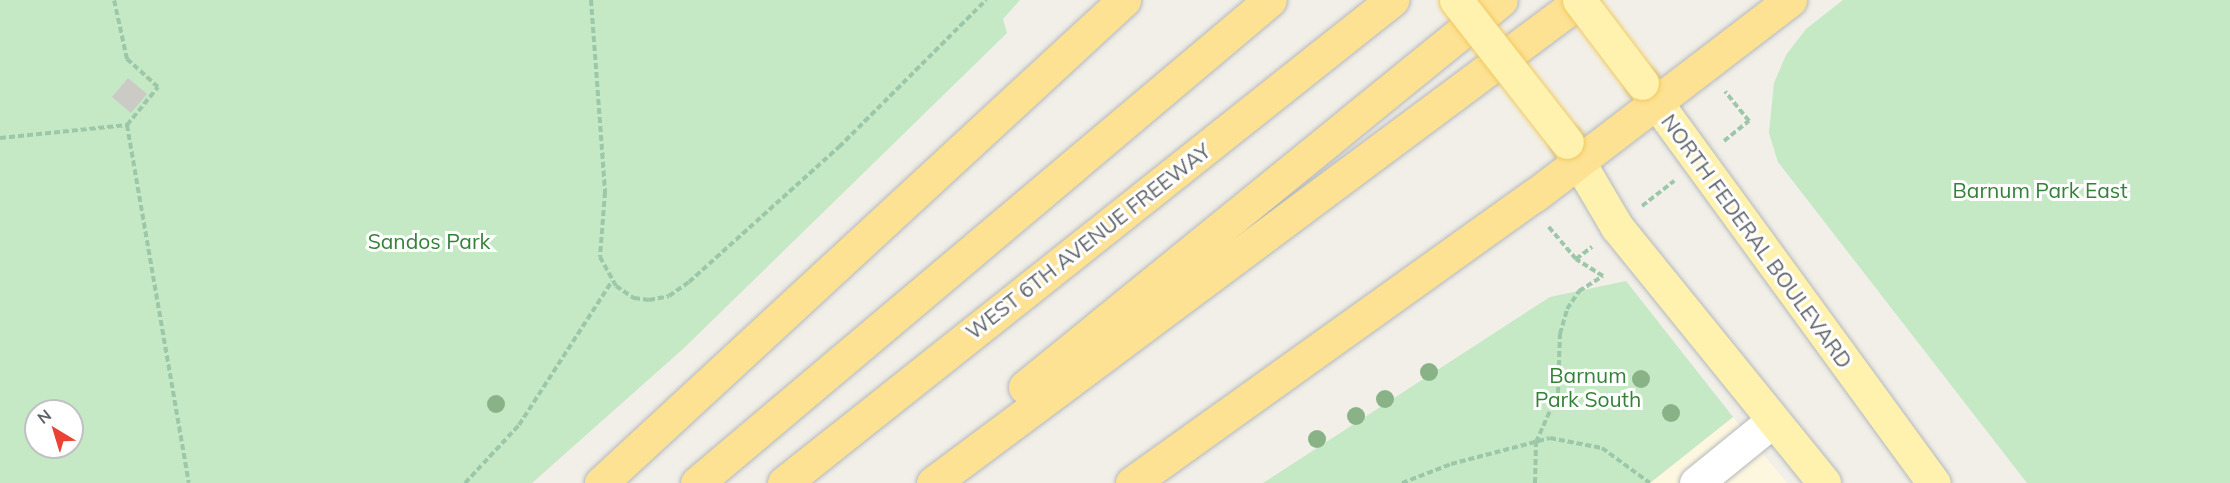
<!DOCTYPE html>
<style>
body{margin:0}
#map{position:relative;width:2230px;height:483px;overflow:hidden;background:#f1efe8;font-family:Mulish,sans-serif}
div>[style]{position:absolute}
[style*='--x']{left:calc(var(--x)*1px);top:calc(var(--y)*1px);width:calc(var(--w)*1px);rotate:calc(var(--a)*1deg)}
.commercial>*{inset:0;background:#fef7e0}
.green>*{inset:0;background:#c5e8c5}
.building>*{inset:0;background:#cccac5}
.path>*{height:4px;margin-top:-2px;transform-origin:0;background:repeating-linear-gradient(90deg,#9cc7a9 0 6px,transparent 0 9px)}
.roads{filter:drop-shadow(0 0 2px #b5b8bc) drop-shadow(0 0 2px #b5b8bc)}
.minor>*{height:33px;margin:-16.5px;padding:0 16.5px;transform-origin:16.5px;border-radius:16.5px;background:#fff}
.major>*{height:33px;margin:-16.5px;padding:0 16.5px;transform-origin:16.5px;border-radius:16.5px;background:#fff2af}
.highway>*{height:33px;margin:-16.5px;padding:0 16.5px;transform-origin:16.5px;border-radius:16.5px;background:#fde293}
.bridges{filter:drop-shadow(0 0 2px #f2c960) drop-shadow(0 0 2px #f2c960)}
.major-bridge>*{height:33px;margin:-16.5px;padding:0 16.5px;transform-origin:16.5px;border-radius:16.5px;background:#fff2af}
.trees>*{width:18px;height:18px;margin:-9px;border-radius:50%;background:#89b387}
span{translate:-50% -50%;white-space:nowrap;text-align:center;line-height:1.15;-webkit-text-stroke:6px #fff;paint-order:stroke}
.park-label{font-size:21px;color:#348238}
.street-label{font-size:21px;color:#5f6368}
.north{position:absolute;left:24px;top:399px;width:60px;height:60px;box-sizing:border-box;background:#fff;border:2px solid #bfc1c3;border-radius:50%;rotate:322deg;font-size:16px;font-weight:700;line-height:24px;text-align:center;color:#5f6368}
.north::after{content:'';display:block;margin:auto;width:21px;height:27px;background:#ea4335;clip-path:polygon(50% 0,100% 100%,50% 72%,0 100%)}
</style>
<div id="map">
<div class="commercial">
<i style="clip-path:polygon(1733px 417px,1787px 483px,1650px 483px)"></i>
</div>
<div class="green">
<i style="clip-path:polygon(evenodd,0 0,1020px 0,1003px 19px,1007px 33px,684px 348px,532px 483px,0 483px,0 0,36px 411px,72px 411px,72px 447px,36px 447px,36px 411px)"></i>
<i style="clip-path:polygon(1843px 0,2230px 0,2230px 483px,2027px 483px,1778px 162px,1769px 133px,1774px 83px,1786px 55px,1806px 29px)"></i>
<i style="clip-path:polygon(1626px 281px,1733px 417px,1650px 483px,1263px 483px,1550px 297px)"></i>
</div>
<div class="building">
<i style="clip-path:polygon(128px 78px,147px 94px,131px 113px,112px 97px)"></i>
</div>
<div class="path">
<i style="--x:591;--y:0;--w:193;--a:85.8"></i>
<i style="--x:605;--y:192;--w:65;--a:94.4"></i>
<i style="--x:600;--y:257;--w:33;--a:61"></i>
<i style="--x:616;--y:286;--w:22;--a:34"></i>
<i style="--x:634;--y:298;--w:15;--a:8"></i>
<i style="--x:649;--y:300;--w:20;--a:-11"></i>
<i style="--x:669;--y:296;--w:24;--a:-35"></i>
<i style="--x:689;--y:282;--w:202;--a:-42"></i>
<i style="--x:839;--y:147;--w:208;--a:-45"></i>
<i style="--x:127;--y:125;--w:363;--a:80.2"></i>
<i style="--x:0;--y:138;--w:128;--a:-5.8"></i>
<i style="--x:127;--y:125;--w:49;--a:-50.8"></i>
<i style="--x:158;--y:87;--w:42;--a:-137.9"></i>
<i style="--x:127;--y:59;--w:60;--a:-102.4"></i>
<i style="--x:1724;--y:141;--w:32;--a:-39"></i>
<i style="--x:1749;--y:121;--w:38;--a:-129"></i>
<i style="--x:1642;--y:206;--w:41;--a:-38"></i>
<i style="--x:1576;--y:259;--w:20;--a:-37"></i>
<i style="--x:465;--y:483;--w:79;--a:-47"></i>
<i style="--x:519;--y:425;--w:171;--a:-57.1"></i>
<i style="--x:1402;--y:483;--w:53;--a:-21.2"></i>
<i style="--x:1451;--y:464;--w:102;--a:-14.7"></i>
<i style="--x:1550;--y:438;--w:53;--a:10.9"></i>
<i style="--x:1602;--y:448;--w:59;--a:36.1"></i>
<i style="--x:1535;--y:483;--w:41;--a:-88.6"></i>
<i style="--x:1536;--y:442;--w:54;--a:-65.8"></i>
<i style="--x:1558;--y:393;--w:59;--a:-88.1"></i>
<i style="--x:1560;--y:334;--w:26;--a:-74"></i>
<i style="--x:1567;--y:309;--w:22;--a:-56"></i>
<i style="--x:1579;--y:291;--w:28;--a:-32"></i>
<i style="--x:1603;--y:276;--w:32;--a:-148"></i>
<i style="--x:1576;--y:259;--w:43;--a:-130.3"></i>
</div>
<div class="roads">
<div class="minor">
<i style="--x:1696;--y:483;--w:97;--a:-39.1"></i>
</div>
<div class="major">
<i style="--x:1642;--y:83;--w:495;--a:53.9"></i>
<i style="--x:1567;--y:142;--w:99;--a:59.5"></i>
<i style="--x:1617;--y:227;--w:329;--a:51"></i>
</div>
<div class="highway">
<i style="--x:1025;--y:387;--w:613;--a:-39.11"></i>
<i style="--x:601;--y:483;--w:712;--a:-42.72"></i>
<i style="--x:697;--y:483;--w:749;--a:-40.13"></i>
<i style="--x:784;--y:483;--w:777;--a:-38.46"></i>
<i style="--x:933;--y:483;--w:808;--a:-36.7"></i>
<i style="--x:1132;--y:483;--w:495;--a:-35.6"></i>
<i style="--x:1535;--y:195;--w:321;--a:-37.4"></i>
</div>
</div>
<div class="bridges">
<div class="major-bridge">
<i style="--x:1456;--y:0;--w:180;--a:52"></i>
<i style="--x:1579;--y:0;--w:104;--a:52.8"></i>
</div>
</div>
<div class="trees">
<i style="left:1429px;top:372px"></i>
<i style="left:1641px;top:379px"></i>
<i style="left:1385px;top:399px"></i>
<i style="left:496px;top:404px"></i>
<i style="left:1671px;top:413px"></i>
<i style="left:1356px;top:416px"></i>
<i style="left:1317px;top:439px"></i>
</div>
<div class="park-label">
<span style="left:2040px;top:190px">Barnum Park East</span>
<span style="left:429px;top:241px">Sandos Park</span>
<span style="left:1588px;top:387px">Barnum<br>Park South</span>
</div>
<div class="street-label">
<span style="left:1088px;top:241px;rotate:-38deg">WEST 6TH AVENUE FREEWAY</span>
<span style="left:1757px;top:241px;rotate:54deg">NORTH FEDERAL BOULEVARD</span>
</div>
<div class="north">N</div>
</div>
